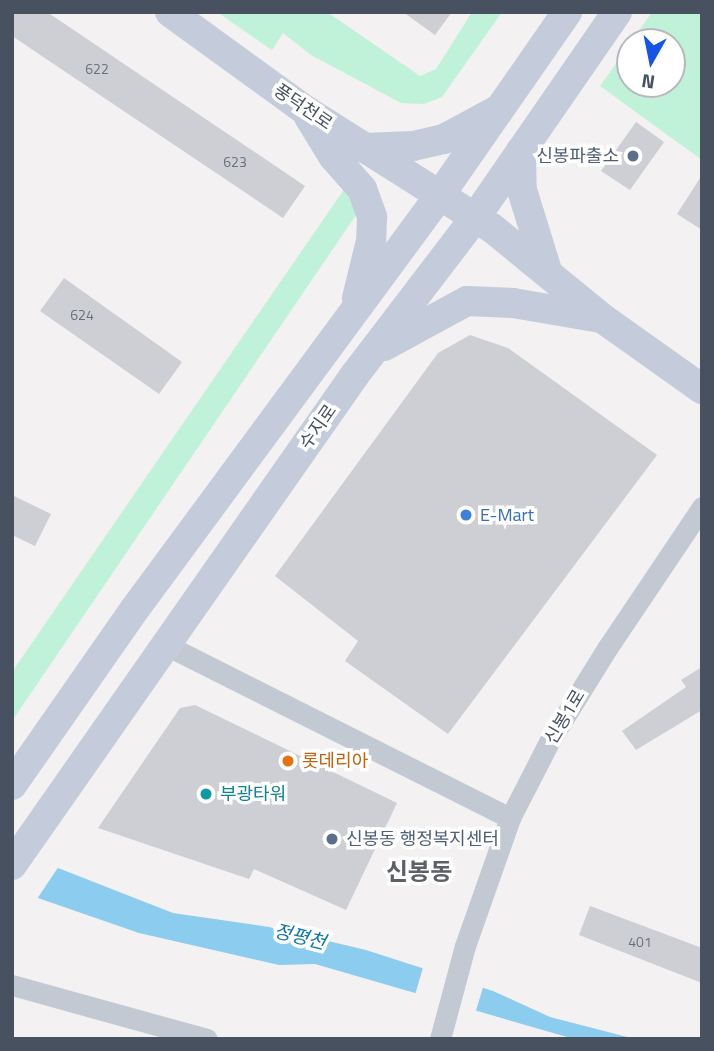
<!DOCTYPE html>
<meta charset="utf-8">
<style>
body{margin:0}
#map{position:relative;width:714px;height:1051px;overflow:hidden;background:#f3f1f1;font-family:"Titillium Web","Noto Sans KR",sans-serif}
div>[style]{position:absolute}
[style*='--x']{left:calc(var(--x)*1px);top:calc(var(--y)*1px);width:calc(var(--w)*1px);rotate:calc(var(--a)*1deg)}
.green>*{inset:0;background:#c0f1d9}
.water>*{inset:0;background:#8cccee}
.pier>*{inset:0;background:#f3f1f1}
.building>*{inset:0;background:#cdcfd5}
.street>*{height:21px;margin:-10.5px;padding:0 10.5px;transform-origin:10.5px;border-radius:10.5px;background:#c2c9d3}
.secondary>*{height:30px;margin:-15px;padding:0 15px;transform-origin:15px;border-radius:15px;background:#c4cbda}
.dots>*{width:19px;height:19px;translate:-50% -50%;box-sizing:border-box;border:4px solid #fff;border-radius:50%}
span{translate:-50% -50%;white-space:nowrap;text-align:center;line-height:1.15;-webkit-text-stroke:7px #fff;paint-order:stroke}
.number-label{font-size:14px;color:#69707c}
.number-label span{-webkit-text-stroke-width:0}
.street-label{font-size:18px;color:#48515f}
.service-label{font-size:18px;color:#4e5e75}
.right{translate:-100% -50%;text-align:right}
.left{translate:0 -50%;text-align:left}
.shop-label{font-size:18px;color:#366cbe}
.food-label{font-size:18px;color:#c56008}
.culture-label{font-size:18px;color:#0d838f}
.water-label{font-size:19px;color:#0a76b0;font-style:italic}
.district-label{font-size:24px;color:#5d6066;font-weight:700}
.frame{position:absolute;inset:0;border:14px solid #48515f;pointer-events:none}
.north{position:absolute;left:616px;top:28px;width:70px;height:70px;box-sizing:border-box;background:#fff;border:2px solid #b6b9bf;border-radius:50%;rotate:189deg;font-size:19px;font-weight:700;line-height:28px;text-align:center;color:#48515f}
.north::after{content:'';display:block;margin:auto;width:24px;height:32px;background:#1654e8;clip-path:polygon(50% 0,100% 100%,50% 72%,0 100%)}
</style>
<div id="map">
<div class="green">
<i style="clip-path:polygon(217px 12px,327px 12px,420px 76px,436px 69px,472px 12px,502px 12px,442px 97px,424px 104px,401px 103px,311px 55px,283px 33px,272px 50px)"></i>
<i style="clip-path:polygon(652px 12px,702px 12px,702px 160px,600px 86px,630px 44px,630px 84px,672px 84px,672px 42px,631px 42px)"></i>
<i style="clip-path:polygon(345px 188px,356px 215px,12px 721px,12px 672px)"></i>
</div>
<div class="water">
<i style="clip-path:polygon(12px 850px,173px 913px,269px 927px,366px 950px,493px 991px,550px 1017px,635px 1039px,574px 1039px,315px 964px,279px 965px,139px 933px,12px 889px)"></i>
</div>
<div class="pier">
<i style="clip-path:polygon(12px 846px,59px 866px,35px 902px,12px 893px)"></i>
<i style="clip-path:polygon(424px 964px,484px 984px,475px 1014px,415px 995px)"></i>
</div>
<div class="building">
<i style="clip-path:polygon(12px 12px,47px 12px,305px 186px,283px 218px,12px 36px)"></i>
<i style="clip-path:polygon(403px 12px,452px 12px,435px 35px)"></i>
<i style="clip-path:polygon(636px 122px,664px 142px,630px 190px,601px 171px)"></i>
<i style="clip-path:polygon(702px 175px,702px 230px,677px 214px)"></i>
<i style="clip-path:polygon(64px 278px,182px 362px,159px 394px,40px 311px)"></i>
<i style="clip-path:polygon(470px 335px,508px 348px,657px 455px,448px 734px,345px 661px,358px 641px,275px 576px,438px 353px)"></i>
<i style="clip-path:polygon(12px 495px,51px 514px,35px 546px,12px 535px)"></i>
<i style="clip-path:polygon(702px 667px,702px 710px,636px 750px,622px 731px,686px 687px,681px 680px)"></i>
<i style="clip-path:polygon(195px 705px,397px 803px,346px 910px,254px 869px,249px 879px,98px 828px,180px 708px)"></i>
<i style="clip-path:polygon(590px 906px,702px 948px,702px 983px,579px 935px)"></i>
</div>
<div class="street">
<i style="--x:166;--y:645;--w:385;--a:26.7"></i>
<i style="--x:12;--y:985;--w:202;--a:15.5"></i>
<i style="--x:440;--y:1039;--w:96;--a:-75"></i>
<i style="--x:465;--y:946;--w:136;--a:-70.6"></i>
<i style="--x:510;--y:818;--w:85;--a:-62.8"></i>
<i style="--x:549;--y:742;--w:112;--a:-58.2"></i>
<i style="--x:608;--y:647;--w:169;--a:-56.1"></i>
</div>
<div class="secondary">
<i style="--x:170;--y:12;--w:167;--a:36"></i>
<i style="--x:305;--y:110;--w:221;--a:32.3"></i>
<i style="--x:492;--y:228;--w:142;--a:39.3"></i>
<i style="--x:602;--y:318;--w:123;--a:35.4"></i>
<i style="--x:309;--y:117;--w:46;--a:58.4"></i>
<i style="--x:333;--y:156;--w:44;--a:48.7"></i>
<i style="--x:362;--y:189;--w:30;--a:70"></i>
<i style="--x:372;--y:217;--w:24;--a:92"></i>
<i style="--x:371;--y:241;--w:59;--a:103.8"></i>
<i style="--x:364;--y:148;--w:49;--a:-2.3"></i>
<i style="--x:413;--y:146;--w:32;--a:-13"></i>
<i style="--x:444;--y:139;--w:59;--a:-28.3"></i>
<i style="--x:521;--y:151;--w:39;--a:89"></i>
<i style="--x:522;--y:190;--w:85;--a:72.8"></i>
<i style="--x:384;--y:346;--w:94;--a:-28.5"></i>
<i style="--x:467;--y:301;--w:46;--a:2.5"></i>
<i style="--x:513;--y:303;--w:89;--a:9.7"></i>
<i style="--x:12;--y:785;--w:218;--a:-55.1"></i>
<i style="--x:137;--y:606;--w:511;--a:-53.6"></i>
<i style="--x:440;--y:195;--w:223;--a:-55.2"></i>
<i style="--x:12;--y:865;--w:597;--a:-55.03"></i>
<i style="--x:354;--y:376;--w:199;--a:-52.6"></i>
<i style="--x:475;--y:218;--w:250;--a:-55.4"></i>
</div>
<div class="dots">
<i style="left:633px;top:156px;background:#5c6f8a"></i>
<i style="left:466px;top:515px;background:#3f7fe0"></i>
<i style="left:288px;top:761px;background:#e8710a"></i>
<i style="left:206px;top:794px;background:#0f9aa8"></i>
<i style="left:332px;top:839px;background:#5c6f8a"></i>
</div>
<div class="number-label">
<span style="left:97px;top:69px">622</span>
<span style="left:235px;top:162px">623</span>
<span style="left:82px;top:315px">624</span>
<span style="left:640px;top:942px">401</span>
</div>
<div class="street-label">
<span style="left:303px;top:107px;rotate:34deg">풍덕천로</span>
<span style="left:318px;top:427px;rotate:-55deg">수지로</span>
<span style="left:565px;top:717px;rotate:-59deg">신봉1로</span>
</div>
<div class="service-label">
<span class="right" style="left:619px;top:156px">신봉파출소</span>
<span class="left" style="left:346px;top:839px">신봉동 행정복지센터</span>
</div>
<div class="shop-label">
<span class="left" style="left:480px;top:515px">E-Mart</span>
</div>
<div class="food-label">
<span class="left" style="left:302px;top:761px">롯데리아</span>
</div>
<div class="culture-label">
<span class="left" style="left:220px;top:794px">부광타워</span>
</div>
<div class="water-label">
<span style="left:300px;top:936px;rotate:14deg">정평천</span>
</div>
<div class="district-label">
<span style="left:419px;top:872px">신봉동</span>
</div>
<div class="frame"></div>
<div class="north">N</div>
</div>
